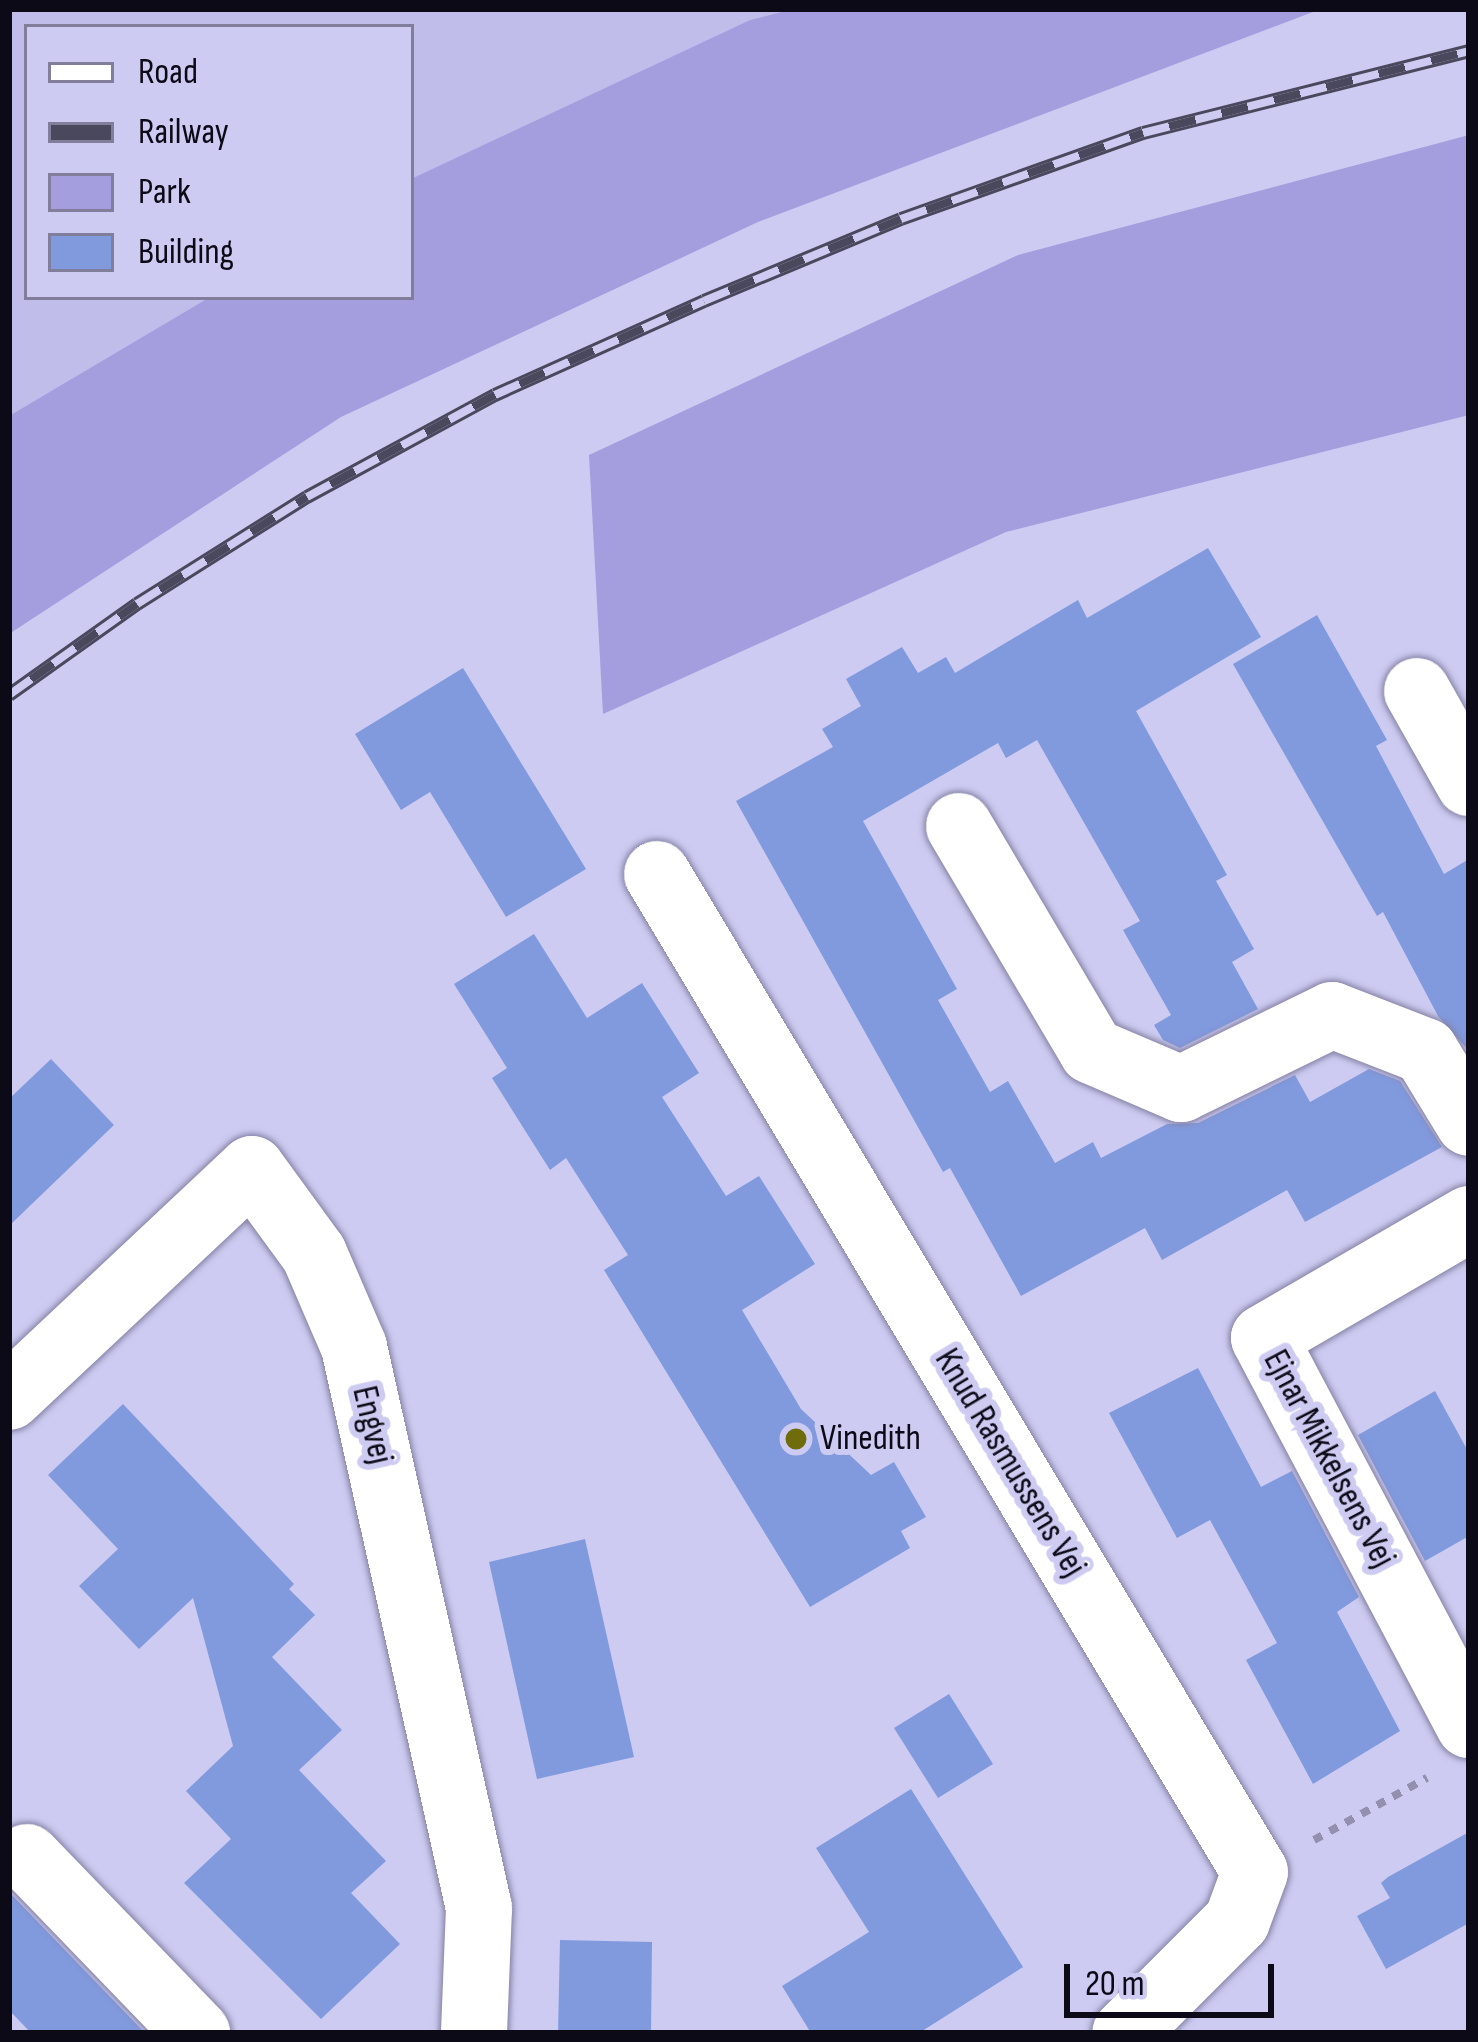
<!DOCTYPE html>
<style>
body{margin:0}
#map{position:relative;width:1478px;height:2042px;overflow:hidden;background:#cdcbf1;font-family:"Sofia Sans Condensed",sans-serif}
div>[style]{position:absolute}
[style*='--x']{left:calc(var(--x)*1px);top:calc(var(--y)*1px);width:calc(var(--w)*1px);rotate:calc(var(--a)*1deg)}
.built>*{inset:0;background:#c1bdea}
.green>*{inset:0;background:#a49edf}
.building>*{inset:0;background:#819ade}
.path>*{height:8px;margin-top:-4px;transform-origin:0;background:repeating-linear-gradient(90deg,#9290ae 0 9px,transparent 0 18px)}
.roads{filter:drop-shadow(0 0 3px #8481a4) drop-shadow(0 0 3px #8481a4)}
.minor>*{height:66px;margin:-33px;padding:0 33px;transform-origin:33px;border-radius:33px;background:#fff}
.rail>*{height:14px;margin-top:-7px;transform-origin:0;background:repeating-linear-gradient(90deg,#cdcbf1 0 27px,#4a485d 0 54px);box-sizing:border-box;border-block:3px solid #4a485d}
.dots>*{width:33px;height:33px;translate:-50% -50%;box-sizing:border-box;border:6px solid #cdcbf1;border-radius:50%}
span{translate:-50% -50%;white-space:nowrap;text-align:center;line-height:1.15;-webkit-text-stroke:12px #cdcbf1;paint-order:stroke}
.street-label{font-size:36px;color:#0c0a17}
.poi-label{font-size:36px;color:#0c0a17}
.left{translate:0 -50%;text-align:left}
.frame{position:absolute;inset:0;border:12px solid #0c0a17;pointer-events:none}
.legend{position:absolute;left:24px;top:24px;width:390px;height:276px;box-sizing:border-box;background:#cdcbf1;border:3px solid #807e9a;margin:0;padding:15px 21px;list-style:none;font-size:36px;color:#0c0a17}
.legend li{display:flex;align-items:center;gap:24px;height:60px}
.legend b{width:60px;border:3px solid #807e9a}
.scale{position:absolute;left:1064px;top:1964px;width:210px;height:54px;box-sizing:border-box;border:6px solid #0c0a17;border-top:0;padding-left:15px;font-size:36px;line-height:42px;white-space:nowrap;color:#0c0a17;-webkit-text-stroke:9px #cdcbf1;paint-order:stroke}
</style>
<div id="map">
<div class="built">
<i style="clip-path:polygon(9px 9px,793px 9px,750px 20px,411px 179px,411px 27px,27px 27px,27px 297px,210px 297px,9px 416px)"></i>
</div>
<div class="green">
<i style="clip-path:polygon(793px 9px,1321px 9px,758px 222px,341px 417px,9px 634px,9px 416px,210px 297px,411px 297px,411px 179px,750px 20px)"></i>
<i style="clip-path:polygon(1469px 135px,1469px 415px,1006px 532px,603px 714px,589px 455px,1018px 255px)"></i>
</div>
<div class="building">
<i style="clip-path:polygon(1208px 548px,1261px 637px,1136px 711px,1227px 875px,1216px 881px,1254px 949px,1232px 962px,1258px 1009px,1180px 1048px,1163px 1040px,1154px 1025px,1171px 1015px,1123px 930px,1140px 921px,1037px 740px,1006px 758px,998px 743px,863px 821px,957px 989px,938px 1000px,990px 1092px,1008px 1081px,1055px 1163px,1093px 1142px,1101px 1158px,1167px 1124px,1198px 1123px,1295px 1075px,1310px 1102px,1369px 1069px,1400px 1081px,1442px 1147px,1305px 1222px,1287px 1190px,1162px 1260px,1145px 1228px,1021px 1296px,950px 1168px,943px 1172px,736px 801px,833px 747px,822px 729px,861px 706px,846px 679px,902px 647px,918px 673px,946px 657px,955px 673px,1078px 600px,1087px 618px)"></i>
<i style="clip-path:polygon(1317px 615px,1387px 740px,1376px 746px,1444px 874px,1469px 859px,1469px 1051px,1438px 1016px,1383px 912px,1377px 916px,1233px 664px)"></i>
<i style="clip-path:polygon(463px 668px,586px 869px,506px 917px,430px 792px,401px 810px,355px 734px)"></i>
<i style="clip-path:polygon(534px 934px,587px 1018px,642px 983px,699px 1073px,662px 1097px,726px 1196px,759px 1176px,815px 1264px,742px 1310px,801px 1409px,871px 1475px,894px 1462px,926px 1517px,901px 1531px,910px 1548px,810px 1607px,604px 1270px,628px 1255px,566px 1158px,550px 1170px,492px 1078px,507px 1068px,454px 984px)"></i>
<i style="clip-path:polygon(51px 1059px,114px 1125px,9px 1226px,9px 1099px)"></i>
<i style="clip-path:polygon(1198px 1368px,1261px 1487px,1292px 1471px,1359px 1597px,1337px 1612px,1400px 1731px,1313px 1784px,1246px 1660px,1277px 1643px,1210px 1520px,1177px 1538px,1109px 1413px)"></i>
<i style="clip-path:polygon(1435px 1391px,1469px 1453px,1469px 1536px,1425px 1561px,1358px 1435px)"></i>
<i style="clip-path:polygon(123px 1404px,294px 1584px,289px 1589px,315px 1615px,272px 1657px,342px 1730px,299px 1770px,386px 1861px,351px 1893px,400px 1944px,321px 2019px,184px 1883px,231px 1839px,186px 1791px,233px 1746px,193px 1598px,139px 1649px,79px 1586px,118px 1549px,48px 1475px)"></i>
<i style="clip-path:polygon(585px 1539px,634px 1757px,537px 1779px,489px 1562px)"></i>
<i style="clip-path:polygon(949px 1694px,993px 1764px,938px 1798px,894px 1728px)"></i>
<i style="clip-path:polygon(911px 1789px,1023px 1967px,919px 2033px,811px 2033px,782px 1986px,869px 1932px,816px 1848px)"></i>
<i style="clip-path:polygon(1469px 1832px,1469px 1923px,1386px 1969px,1357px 1916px,1390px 1898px,1381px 1883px,1388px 1877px)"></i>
<i style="clip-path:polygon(9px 1892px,145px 2033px,31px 2033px,9px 2010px)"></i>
<i style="clip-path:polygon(560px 1940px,652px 1942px,651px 2033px,558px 2033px)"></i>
</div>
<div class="path">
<i style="--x:1314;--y:1840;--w:129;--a:-28.8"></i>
</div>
<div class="roads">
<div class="minor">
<i style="--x:1417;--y:691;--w:106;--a:60.5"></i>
<i style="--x:959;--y:826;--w:261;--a:59.4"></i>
<i style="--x:1092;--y:1051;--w:97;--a:23.1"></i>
<i style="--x:1181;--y:1089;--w:168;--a:-26.1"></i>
<i style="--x:1332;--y:1015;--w:100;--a:21.2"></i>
<i style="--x:1425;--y:1051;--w:84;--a:58.6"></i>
<i style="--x:657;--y:874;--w:1163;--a:59.07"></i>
<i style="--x:1255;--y:1872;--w:52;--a:110.2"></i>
<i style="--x:1237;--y:1921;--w:158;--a:135"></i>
<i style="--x:1469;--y:1219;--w:237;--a:149.9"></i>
<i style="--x:1264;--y:1338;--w:438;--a:62.1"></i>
<i style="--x:9;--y:1397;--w:333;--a:-43.2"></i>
<i style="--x:252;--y:1169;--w:105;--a:53.9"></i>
<i style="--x:314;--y:1254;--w:101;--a:66.7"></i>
<i style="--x:354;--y:1347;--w:575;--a:77.44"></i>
<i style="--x:479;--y:1908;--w:125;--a:92.3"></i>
<i style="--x:27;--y:1857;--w:245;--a:46"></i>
</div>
</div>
<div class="rail">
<i style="--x:9;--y:695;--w:157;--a:-35.4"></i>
<i style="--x:137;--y:604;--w:201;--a:-32.2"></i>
<i style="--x:307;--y:497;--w:214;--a:-28.5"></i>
<i style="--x:495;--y:395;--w:229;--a:-24.2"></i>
<i style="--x:704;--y:301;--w:213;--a:-22.6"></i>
<i style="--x:901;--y:219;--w:257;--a:-19.6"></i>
<i style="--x:1143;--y:133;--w:336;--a:-14.1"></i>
</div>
<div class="dots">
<i style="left:796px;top:1439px;background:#6e6c0b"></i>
</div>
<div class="street-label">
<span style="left:372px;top:1425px;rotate:77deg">Engvej</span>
<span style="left:1329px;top:1459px;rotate:62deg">Ejnar Mikkelsens Vej</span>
<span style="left:1010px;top:1463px;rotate:59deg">Knud Rasmussens Vej</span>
</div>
<div class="poi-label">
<span class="left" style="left:820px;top:1439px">Vinedith</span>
</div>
<div class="frame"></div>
<ul class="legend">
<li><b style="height:15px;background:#fff"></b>Road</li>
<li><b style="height:15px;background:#4a485d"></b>Railway</li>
<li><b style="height:33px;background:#a49edf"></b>Park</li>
<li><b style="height:33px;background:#819ade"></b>Building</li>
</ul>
<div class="scale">20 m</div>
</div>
